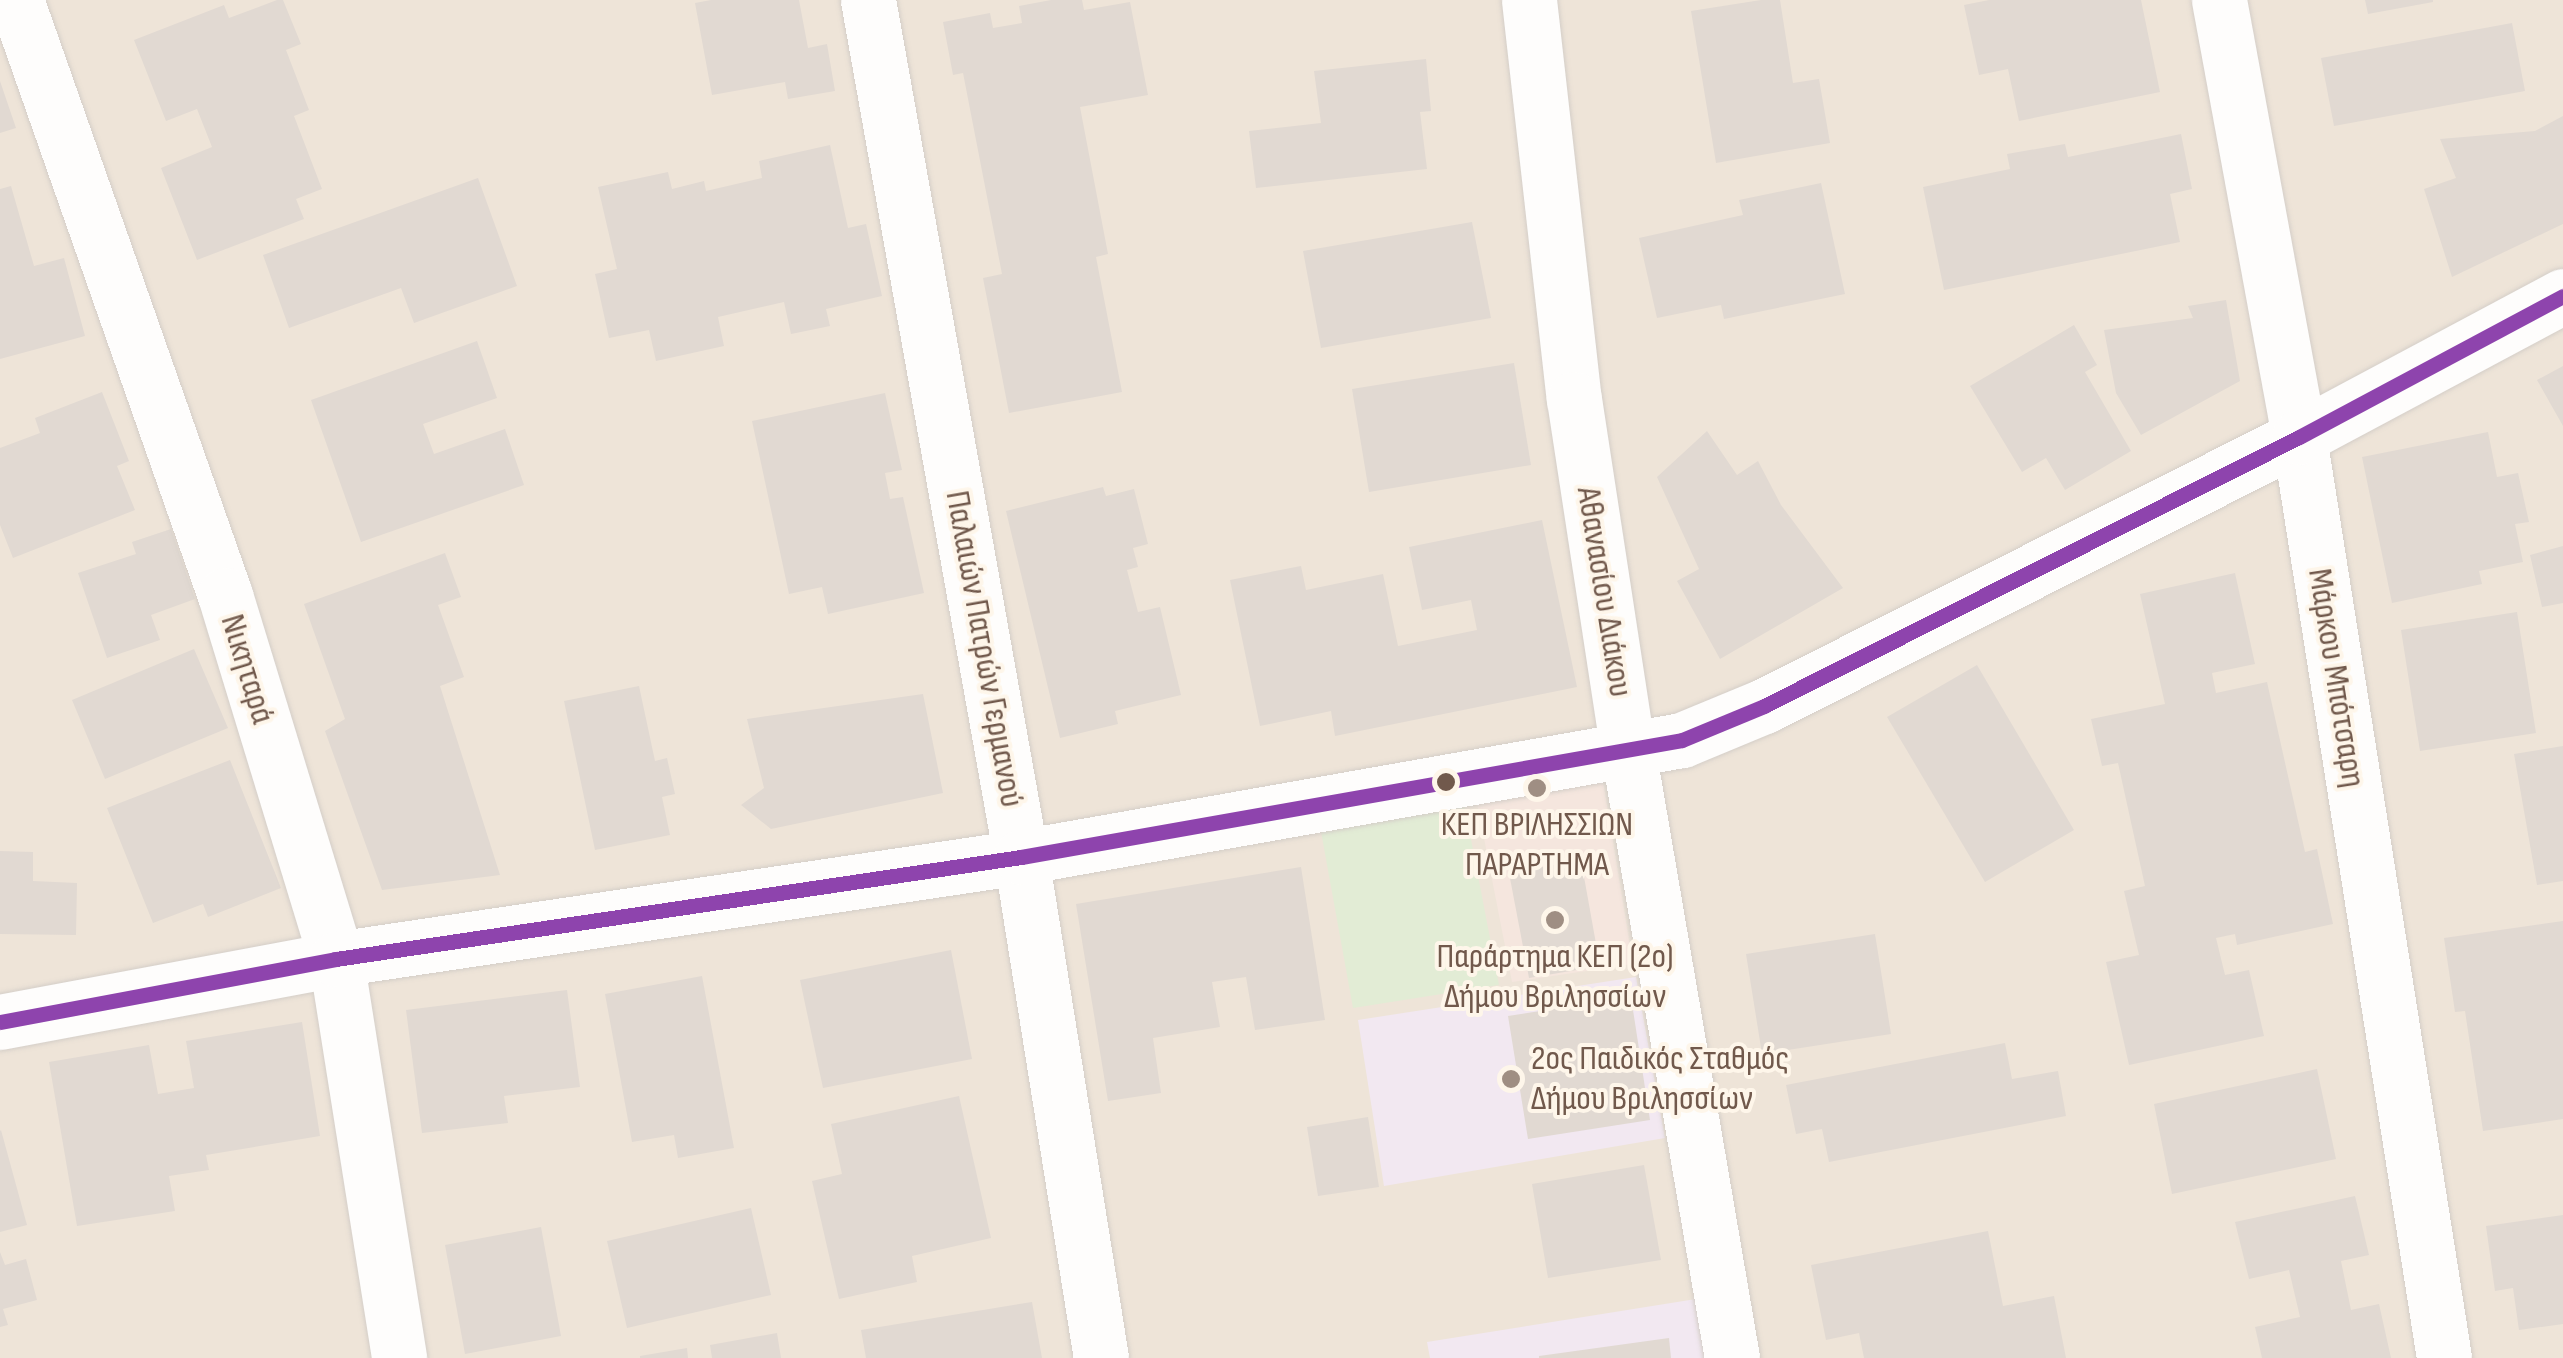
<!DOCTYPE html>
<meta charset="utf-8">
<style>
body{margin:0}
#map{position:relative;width:2563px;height:1358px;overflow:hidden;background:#f5f1ea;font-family:"Sofia Sans Condensed",sans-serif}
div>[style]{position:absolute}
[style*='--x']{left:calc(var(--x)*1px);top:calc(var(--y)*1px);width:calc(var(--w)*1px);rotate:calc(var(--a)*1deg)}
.residential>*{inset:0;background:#eee4d8}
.commercial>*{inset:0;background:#f5e6de}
.education>*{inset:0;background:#f2e8f1}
.green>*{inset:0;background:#e2ecd5}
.building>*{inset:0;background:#e1d9d2}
.roads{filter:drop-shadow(0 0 2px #d4cec8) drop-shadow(0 0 2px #d4cec8)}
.street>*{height:55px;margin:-27.5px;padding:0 27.5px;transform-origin:27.5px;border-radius:27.5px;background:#fefdfc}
.bus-1>*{height:15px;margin:-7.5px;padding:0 7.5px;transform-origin:7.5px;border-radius:7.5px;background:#8e44ad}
.dots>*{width:28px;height:28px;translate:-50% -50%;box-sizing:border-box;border:5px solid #fef6ea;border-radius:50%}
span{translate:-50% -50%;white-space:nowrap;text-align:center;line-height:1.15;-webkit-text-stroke:8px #fef6ea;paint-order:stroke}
.street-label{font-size:35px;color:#71594c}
.poi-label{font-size:35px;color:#71594c}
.left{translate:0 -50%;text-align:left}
</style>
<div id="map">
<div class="residential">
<i style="clip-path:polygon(0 0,2563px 0,2563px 1358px,0 1358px)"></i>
</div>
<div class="commercial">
<i style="clip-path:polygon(1603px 781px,1633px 964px,1512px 982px,1477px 802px)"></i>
</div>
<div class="education">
<i style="clip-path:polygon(1636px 977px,1665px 1138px,1384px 1186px,1358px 1020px)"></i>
<i style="clip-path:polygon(1696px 1299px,1706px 1358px,1430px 1358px,1427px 1342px)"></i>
</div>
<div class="green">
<i style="clip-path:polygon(1464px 803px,1499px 985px,1353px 1008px,1320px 826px)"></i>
</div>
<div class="building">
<i style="clip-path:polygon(277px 0,283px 0,301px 44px,286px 50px,309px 110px,294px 116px,322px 189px,296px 199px,304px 219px,197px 260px,161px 168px,212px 147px,197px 109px,166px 121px,134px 40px,224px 5px,229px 18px)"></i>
<i style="clip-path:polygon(711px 0,799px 0,808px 48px,827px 44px,835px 91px,788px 99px,785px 82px,712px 95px,695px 3px)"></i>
<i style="clip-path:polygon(1051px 0,1082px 0,1084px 10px,1130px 2px,1148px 95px,1080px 107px,1108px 254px,1096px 257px,1122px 392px,1009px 413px,983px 278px,1002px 274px,963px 73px,953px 75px,943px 22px,990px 13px,993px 28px,1022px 23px,1019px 6px)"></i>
<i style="clip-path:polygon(1761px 0,1780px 0,1793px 83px,1819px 79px,1830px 143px,1716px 163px,1691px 11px)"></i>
<i style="clip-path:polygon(1989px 0,2141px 0,2160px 92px,2019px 121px,2008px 69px,1979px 75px,1964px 5px)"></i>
<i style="clip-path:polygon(2365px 0,2433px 0,2433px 2px,2368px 14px)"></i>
<i style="clip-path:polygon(2512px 23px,2525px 91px,2334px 126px,2321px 58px)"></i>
<i style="clip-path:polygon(1426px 59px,1431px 111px,1420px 112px,1427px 169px,1256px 188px,1249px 131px,1321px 123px,1314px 71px)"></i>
<i style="clip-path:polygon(0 81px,16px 128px,0 133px)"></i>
<i style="clip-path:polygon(2563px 116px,2563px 224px,2452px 277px,2424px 189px,2456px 178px,2440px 139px,2535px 131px)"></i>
<i style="clip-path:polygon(2181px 134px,2192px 189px,2170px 194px,2180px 242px,1944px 290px,1923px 187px,2010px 169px,2007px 154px,2065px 144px,2068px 157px)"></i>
<i style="clip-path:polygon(830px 145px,848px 228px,866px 224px,882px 296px,826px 309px,830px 326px,791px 334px,784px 302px,718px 317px,724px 346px,656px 361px,649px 330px,609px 338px,595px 274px,617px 269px,598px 187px,668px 172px,672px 189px,704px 181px,706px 191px,762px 178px,759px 161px)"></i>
<i style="clip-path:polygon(478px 178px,517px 286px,414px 323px,401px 288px,289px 328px,263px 255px)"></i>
<i style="clip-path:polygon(1821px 183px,1845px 294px,1724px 319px,1721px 305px,1657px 318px,1639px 238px,1743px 215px,1739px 200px)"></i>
<i style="clip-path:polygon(11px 186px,34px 266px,64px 258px,85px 336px,0 359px,0 189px)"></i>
<i style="clip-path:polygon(1472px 222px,1491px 318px,1321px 348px,1303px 251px)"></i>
<i style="clip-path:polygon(2226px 300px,2240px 381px,2141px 435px,2116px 393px,2104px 330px,2193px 318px,2188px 306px)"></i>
<i style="clip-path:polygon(2074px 325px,2097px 365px,2085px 372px,2131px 451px,2065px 490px,2046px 458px,2022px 472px,1970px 386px)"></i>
<i style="clip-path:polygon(477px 341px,497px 398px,423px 424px,434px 454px,505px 429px,524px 485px,361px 542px,311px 400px)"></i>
<i style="clip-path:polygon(1514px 363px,1531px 465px,1369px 492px,1352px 389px)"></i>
<i style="clip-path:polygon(2563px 366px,2563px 426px,2537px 380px)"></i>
<i style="clip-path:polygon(102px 392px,129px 461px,117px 466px,135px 510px,13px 558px,0 525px,0 448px,40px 433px,35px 418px)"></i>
<i style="clip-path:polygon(885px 393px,902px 470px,885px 473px,890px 499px,903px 497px,924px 593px,828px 614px,822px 587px,789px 594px,752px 421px)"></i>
<i style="clip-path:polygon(1707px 431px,1737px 475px,1758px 461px,1781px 505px,1843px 588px,1720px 659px,1677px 581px,1699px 569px,1657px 477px)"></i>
<i style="clip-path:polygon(2488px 432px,2497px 477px,2518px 473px,2529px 522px,2515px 524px,2523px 562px,2479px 571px,2482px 584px,2392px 603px,2362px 457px)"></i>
<i style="clip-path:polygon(1103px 487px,1106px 496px,1134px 489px,1148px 544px,1133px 548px,1138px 567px,1127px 570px,1138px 612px,1160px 607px,1181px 695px,1115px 711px,1118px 724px,1060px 738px,1006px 511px)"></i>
<i style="clip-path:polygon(1542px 520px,1577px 687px,1335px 736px,1331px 711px,1260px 726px,1230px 580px,1301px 566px,1306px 590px,1383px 574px,1398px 646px,1477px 630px,1471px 600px,1422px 610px,1409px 547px)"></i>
<i style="clip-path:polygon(171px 529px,195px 599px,151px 615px,160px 640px,107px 658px,78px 573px,136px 554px,132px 542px)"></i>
<i style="clip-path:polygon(2563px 546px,2563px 603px,2542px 607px,2530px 555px)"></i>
<i style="clip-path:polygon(445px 553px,461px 597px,438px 605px,464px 677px,440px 686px,500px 875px,382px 890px,325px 731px,345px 719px,304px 604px)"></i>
<i style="clip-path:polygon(2235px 573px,2255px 664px,2212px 673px,2216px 693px,2267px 682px,2305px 852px,2317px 849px,2333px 924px,2237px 945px,2235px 934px,2216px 938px,2225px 975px,2249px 970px,2264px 1036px,2129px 1065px,2106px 962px,2139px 955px,2124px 891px,2145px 886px,2118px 763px,2102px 766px,2091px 719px,2165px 704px,2140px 594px)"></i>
<i style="clip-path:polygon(2517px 612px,2536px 733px,2420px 751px,2401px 630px)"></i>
<i style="clip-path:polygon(194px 649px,228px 728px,105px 779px,72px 700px)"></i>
<i style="clip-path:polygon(1977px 665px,2074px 830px,1985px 882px,1887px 717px)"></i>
<i style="clip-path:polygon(639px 686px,655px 761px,667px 758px,675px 794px,662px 797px,670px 835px,595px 850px,564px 701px)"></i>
<i style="clip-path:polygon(923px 694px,943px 793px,771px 829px,741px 805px,764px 788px,747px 719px)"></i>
<i style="clip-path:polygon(2563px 746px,2563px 881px,2537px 885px,2514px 754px)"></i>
<i style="clip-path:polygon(230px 760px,281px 888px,208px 917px,203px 904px,153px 923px,107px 808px)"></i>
<i style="clip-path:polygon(0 851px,33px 852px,33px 881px,77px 883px,76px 935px,0 934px)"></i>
<i style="clip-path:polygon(1581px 860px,1600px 966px,1529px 978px,1509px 873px)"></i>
<i style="clip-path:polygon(1301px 867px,1325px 1020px,1255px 1030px,1246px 977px,1212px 982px,1220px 1027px,1153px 1038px,1161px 1093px,1108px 1101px,1076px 904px)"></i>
<i style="clip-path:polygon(2563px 921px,2563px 1119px,2483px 1131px,2465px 1011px,2455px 1012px,2444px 938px)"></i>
<i style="clip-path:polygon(1875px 934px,1891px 1034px,1762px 1054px,1746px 954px)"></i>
<i style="clip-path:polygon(951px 950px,972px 1059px,823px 1088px,800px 980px)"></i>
<i style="clip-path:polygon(702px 976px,734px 1148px,678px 1158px,674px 1135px,632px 1142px,605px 994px)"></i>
<i style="clip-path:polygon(567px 990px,580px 1087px,504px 1096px,508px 1123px,422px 1133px,406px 1010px)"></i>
<i style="clip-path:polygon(1631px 997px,1650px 1120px,1528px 1139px,1508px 1016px)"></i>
<i style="clip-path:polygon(302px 1022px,320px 1136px,206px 1155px,209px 1170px,169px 1176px,175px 1211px,77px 1226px,49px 1062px,149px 1045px,158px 1094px,194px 1088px,186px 1041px)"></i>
<i style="clip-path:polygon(2005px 1043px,2012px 1079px,2058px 1071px,2066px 1116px,1829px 1162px,1822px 1129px,1796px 1134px,1786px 1085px)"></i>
<i style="clip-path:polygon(2317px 1069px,2336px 1159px,2172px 1194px,2154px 1104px)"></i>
<i style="clip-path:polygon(959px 1096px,991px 1238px,912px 1256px,917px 1282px,839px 1299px,812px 1181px,842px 1174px,831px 1124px)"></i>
<i style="clip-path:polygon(1368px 1117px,1379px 1187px,1318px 1196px,1307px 1127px)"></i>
<i style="clip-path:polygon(1px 1130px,27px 1225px,0 1232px,0 1131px)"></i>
<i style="clip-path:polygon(1644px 1165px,1661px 1260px,1548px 1278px,1532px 1184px)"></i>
<i style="clip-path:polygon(2355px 1196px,2369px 1255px,2341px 1261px,2351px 1310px,2379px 1304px,2391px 1358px,2262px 1358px,2255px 1327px,2300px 1317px,2289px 1270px,2249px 1279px,2235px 1222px)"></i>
<i style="clip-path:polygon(751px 1208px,771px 1295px,627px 1328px,607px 1241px)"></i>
<i style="clip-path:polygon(2563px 1215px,2563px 1324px,2519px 1330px,2513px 1288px,2495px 1291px,2486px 1226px)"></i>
<i style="clip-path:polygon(541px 1227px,561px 1336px,465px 1354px,445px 1245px)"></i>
<i style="clip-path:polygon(1988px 1231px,2003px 1306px,2054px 1296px,2066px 1358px,1864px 1358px,1859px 1333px,1826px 1340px,1811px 1265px)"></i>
<i style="clip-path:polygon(0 1252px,5px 1265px,26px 1259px,37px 1300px,3px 1309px,8px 1325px,0 1327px)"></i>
<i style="clip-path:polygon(1032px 1302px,1042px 1358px,866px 1358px,861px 1330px)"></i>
<i style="clip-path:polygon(777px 1333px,781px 1358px,712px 1358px,710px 1345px)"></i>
<i style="clip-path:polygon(1669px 1338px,1671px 1358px,1539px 1358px,1539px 1356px)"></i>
<i style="clip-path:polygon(687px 1348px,688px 1358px,640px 1358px,640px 1356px)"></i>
</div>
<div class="roads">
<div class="street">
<i style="--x:16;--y:0;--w:631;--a:70.65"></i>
<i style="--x:225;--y:595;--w:381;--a:73"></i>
<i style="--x:336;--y:959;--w:404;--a:81"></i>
<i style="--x:868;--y:0;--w:871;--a:79.88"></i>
<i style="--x:1021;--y:857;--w:507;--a:80.93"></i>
<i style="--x:1529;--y:0;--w:402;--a:83.6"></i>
<i style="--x:1574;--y:399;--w:355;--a:81.3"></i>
<i style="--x:1628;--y:750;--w:617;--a:80.29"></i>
<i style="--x:2219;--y:0;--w:444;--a:79.6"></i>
<i style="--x:2299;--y:437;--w:932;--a:81.05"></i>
<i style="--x:0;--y:1022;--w:342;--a:-10.6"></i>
<i style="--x:336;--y:959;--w:693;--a:-8.47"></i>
<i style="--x:1021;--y:857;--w:671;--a:-10.04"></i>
<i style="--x:1682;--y:740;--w:89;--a:-22.5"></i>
<i style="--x:1764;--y:706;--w:599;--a:-26.69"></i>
<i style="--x:2299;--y:437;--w:299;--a:-28.1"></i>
</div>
</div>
<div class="bus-1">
<i style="--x:0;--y:1022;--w:342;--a:-10.6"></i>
<i style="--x:336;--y:959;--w:693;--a:-8.47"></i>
<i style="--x:1021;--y:857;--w:671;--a:-10.04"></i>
<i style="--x:1682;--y:740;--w:89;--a:-22.5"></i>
<i style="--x:1764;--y:706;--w:599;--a:-26.69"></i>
<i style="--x:2299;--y:437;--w:299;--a:-28.1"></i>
</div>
<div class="dots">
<i style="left:1446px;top:782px;background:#71594c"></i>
<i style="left:1537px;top:788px;background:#9f8e83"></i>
<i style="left:1555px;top:920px;background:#9f8e83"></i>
<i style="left:1511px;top:1079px;background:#9f8e83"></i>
</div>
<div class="street-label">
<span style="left:1604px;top:592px;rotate:81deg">Αθανασίου Διάκου</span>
<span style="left:984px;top:649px;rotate:80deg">Παλαιών Πατρών Γερμανού</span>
<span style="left:247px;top:669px;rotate:73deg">Νικηταρά</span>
<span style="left:2336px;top:678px;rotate:81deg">Μάρκου Μπότσαρη</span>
</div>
<div class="poi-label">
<span style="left:1537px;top:845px">ΚΕΠ ΒΡΙΛΗΣΣΙΩΝ<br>ΠΑΡΑΡΤΗΜΑ</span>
<span style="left:1555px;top:977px">Παράρτημα ΚΕΠ (2o)<br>Δήμου Βριλησσίων</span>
<span class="left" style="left:1531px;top:1079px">2ος Παιδικός Σταθμός<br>Δήμου Βριλησσίων</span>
</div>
</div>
